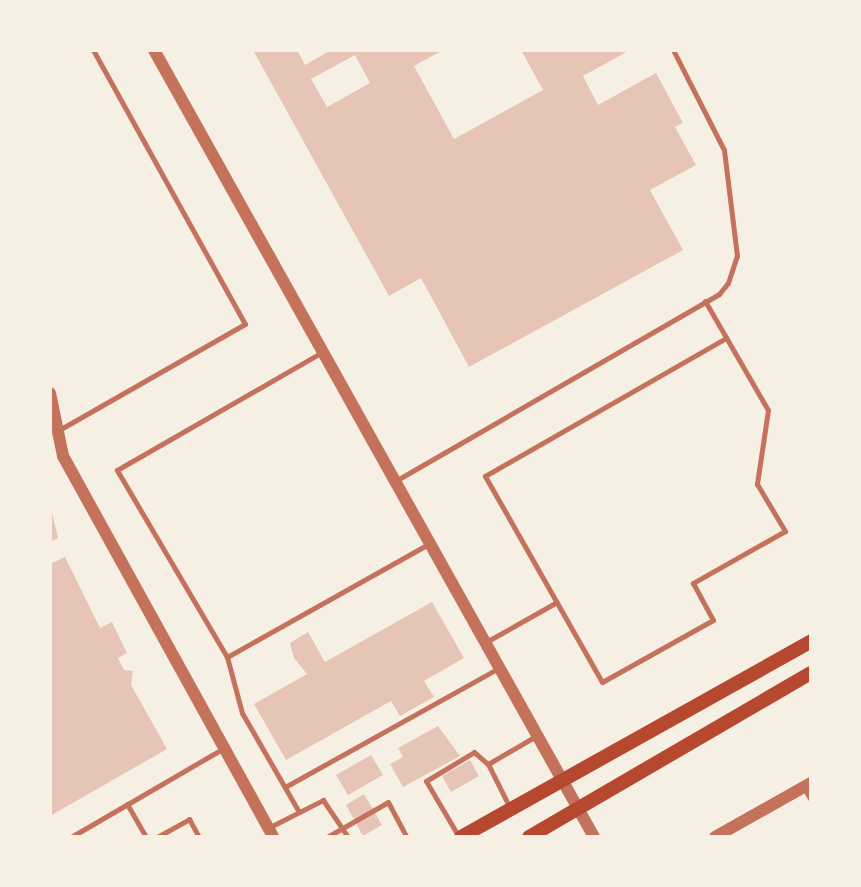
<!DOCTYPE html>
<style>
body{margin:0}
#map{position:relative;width:861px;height:887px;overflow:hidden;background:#f6efe4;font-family:"Source Sans 3",sans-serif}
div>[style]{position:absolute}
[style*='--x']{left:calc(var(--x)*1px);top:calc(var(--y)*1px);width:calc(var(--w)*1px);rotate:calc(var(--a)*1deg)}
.building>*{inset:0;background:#e6c5b7}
.service>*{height:5px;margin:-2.5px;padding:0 2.5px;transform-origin:2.5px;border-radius:2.5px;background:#c5725c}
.tertiary>*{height:12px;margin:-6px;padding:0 6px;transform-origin:6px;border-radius:6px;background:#c5725c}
.secondary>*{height:14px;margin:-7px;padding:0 7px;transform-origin:7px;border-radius:7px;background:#b5482f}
span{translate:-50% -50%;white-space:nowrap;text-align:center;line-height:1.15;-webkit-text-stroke:6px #f6efe4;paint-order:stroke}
.frame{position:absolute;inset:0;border:52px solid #f6efe4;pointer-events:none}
</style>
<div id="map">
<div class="building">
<i style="clip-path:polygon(evenodd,253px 50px,297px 50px,305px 65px,331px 50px,443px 50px,414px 66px,454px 139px,543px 90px,521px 50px,630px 50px,583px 76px,598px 105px,656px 73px,683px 123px,675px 127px,696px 165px,650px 190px,683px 250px,469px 367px,421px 278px,389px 296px,253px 50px,355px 55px,370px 83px,327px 107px,311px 79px,355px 55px)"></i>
<i style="clip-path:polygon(51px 509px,58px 538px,50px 542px,50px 510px)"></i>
<i style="clip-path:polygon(65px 557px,100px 628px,112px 622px,127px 653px,118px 658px,124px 670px,133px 671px,131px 685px,167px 749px,50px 816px,50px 564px)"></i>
<i style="clip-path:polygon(432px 602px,464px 658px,424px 681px,434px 697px,400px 716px,391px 701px,286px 760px,254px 704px,307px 674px,294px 658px,290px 643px,308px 632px,325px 662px)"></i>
<i style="clip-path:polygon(438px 726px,460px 756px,403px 787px,390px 764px,403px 757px,398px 748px)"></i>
<i style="clip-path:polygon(371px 755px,383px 775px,348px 795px,336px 775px)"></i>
<i style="clip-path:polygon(470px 760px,479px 776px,451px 792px,442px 776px)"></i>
<i style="clip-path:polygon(364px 794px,382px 825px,363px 836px,346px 805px)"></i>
</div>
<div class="service">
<i style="--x:705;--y:301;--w:126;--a:60"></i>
<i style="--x:768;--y:410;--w:75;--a:98.5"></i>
<i style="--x:757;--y:484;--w:55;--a:59.2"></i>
<i style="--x:785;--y:531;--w:106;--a:150.5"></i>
<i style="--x:693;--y:583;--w:42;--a:61.6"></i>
<i style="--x:713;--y:620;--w:127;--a:150.8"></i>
<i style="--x:602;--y:682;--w:237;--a:-119.6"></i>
<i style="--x:485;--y:476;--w:278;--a:-29.8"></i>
<i style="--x:59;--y:430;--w:214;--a:-29.7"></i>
<i style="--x:245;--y:324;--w:313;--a:-119"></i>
<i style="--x:397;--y:480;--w:372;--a:-30"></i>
<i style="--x:719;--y:294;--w:14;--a:-51"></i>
<i style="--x:728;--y:283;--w:28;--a:-72"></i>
<i style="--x:737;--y:256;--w:107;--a:-97"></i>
<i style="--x:724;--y:150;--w:112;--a:-117"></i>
<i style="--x:486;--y:642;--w:81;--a:-29.4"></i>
<i style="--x:227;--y:657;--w:231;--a:-29.3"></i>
<i style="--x:285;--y:787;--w:243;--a:-29.1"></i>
<i style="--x:804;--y:788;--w:14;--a:60"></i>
<i style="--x:127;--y:804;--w:38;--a:60"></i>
<i style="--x:510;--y:808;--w:49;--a:-116.6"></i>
<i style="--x:488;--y:764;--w:56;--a:-30.3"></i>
<i style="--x:299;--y:812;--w:114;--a:-119.9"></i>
<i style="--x:242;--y:713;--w:58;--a:-105"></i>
<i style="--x:227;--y:657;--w:217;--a:-120.5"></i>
<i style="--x:117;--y:470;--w:237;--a:-29.9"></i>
<i style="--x:268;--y:828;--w:62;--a:-27"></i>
<i style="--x:323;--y:800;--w:45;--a:56"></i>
<i style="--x:71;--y:837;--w:175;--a:-30.2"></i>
<i style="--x:157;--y:837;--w:37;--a:-29"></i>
<i style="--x:189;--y:819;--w:21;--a:61"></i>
<i style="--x:327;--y:837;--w:70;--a:-29.8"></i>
<i style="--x:388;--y:802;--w:40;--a:62"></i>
<i style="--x:459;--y:837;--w:65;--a:-120.5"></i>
<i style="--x:426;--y:781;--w:56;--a:-31.1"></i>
<i style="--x:474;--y:752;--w:18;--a:41"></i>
</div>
<div class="tertiary">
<i style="--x:154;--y:50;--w:902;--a:60.79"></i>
<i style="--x:50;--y:393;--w:64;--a:78.3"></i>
<i style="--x:63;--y:456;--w:435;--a:61.1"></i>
<i style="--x:715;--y:837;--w:110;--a:-29.4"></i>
</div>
<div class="secondary">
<i style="--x:461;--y:837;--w:401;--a:-29.2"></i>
<i style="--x:529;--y:837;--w:326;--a:-30.2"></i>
</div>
<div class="frame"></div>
</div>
